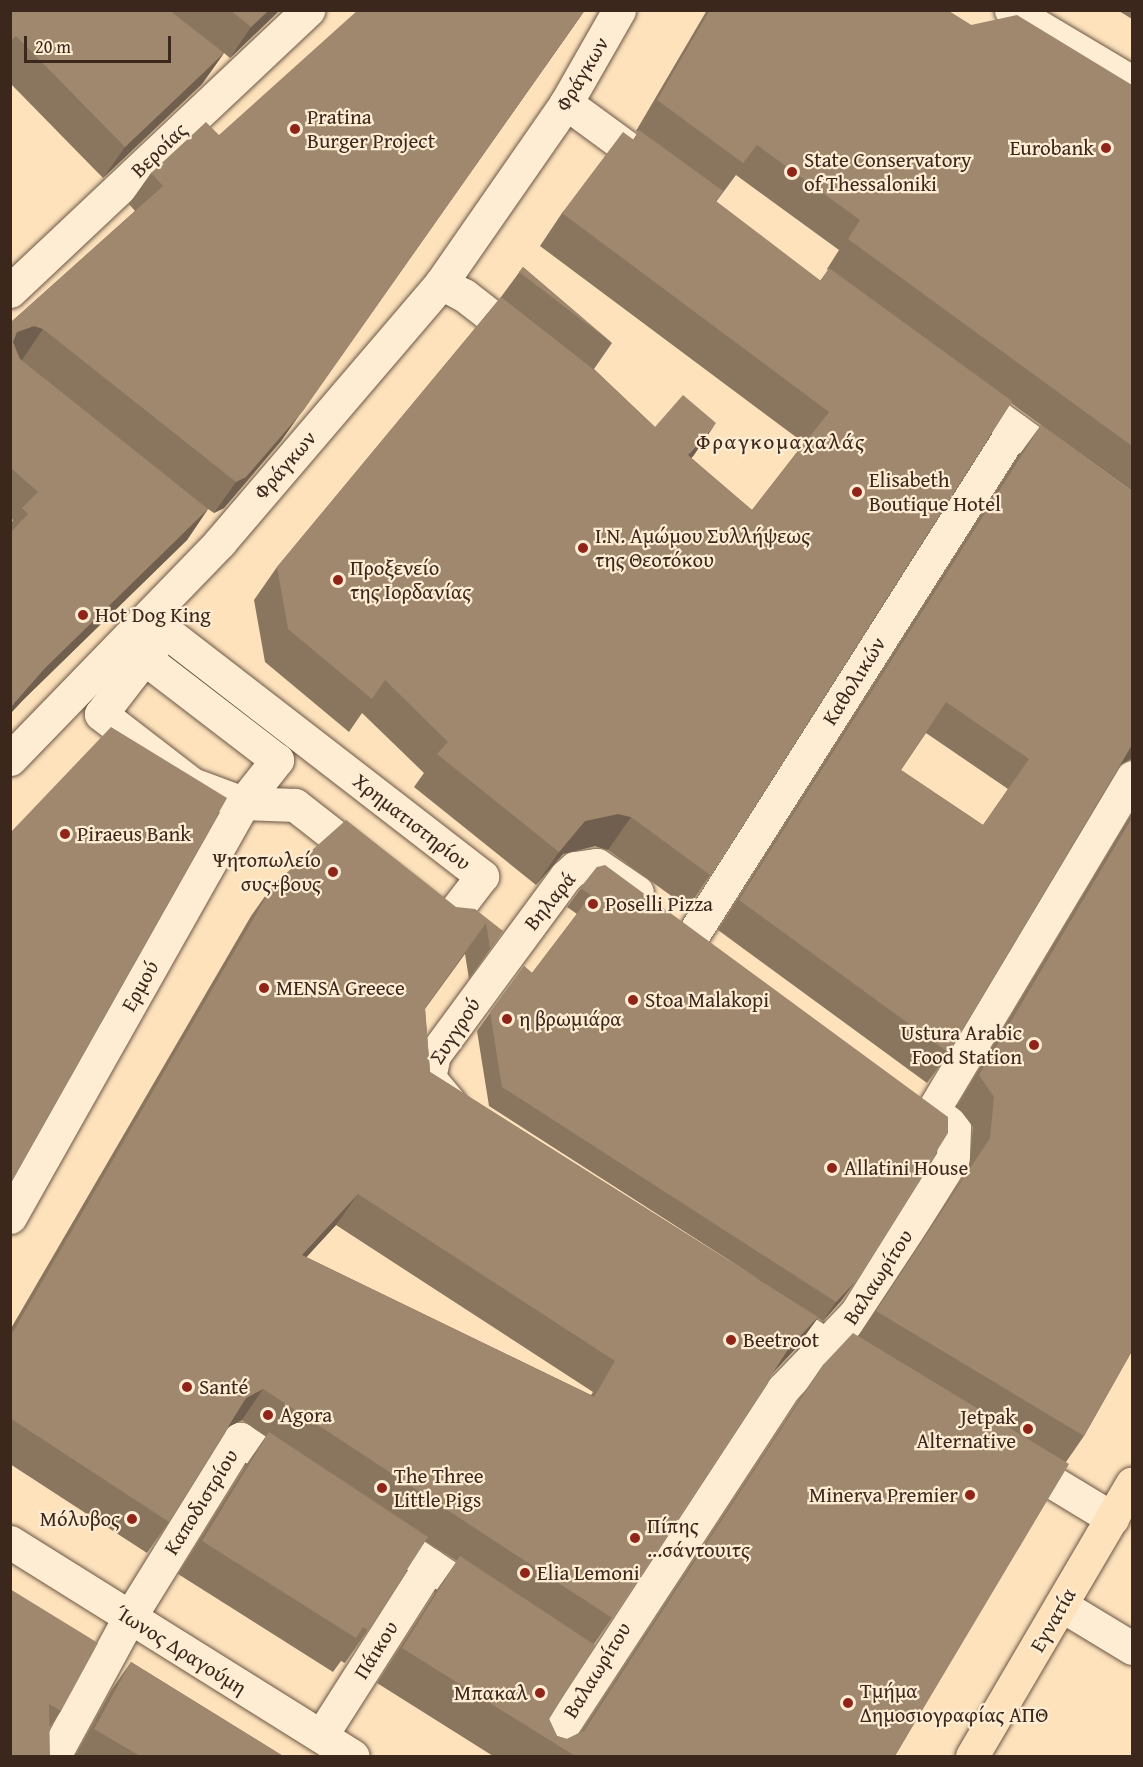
<!DOCTYPE html>
<meta charset="utf-8">
<style>
body{margin:0}
#map{position:relative;width:1143px;height:1767px;overflow:hidden;background:#fde2bc;font-family:"Gentium Book Plus",serif}
div>[style]{position:absolute}
[style*='--x']{left:calc(var(--x)*1px);top:calc(var(--y)*1px);width:calc(var(--w)*1px);rotate:calc(var(--a)*1deg)}
.roads{filter:drop-shadow(0 0 2px #6c5644) drop-shadow(0 0 2px #6c5644)}
.street>*{height:33px;margin:-16.5px;padding:0 16.5px;transform-origin:16.5px;border-radius:16.5px;background:#feecd3}
.secondary>*{height:33px;margin:-16.5px;padding:0 16.5px;transform-origin:16.5px;border-radius:16.5px;background:#feecd3}
.primary>*{height:33px;margin:-16.5px;padding:0 16.5px;transform-origin:16.5px;border-radius:16.5px;background:#fde2bc}
.wall>*{inset:0;background:#8a755f}
.shaded-wall>*{inset:0;background:#705f4e}
.building>*{inset:0;background:#a0886f}
.dots>*{width:16px;height:16px;translate:-50% -50%;box-sizing:border-box;border:3px solid #feecd3;border-radius:50%}
span{translate:-50% -50%;white-space:nowrap;text-align:center;line-height:1.15;-webkit-text-stroke:4.5px #feecd3;paint-order:stroke}
.street-label{font-size:21px;color:#3c271c}
.poi-label{font-size:21px;color:#3c271c}
.left{translate:0 -50%;text-align:left}
.right{translate:-100% -50%;text-align:right}
.neighbourhood-label{font-size:22px;color:#3c271c;letter-spacing:1.5px}
.frame{position:absolute;inset:0;border:12px solid #3c271c;pointer-events:none}
.scale{position:absolute;left:24px;top:36px;width:147px;height:27px;box-sizing:border-box;border:3px solid #3c271c;border-top:0;padding-left:8px;font-size:18px;line-height:21px;white-space:nowrap;color:#3c271c;-webkit-text-stroke:4px #feecd3;paint-order:stroke}
</style>
<div id="map">
<div class="roads">
<div class="street">
<i style="--x:566;--y:103;--w:107;--a:36.2"></i>
<i style="--x:441;--y:283;--w:26;--a:28"></i>
<i style="--x:464;--y:295;--w:75;--a:37.9"></i>
<i style="--x:10;--y:291;--w:410;--a:-43.3"></i>
<i style="--x:963;--y:392;--w:208;--a:35.8"></i>
<i style="--x:165;--y:631;--w:401;--a:37.7"></i>
<i style="--x:482;--y:876;--w:59;--a:127.5"></i>
<i style="--x:446;--y:923;--w:192;--a:-142"></i>
<i style="--x:295;--y:805;--w:52;--a:-177.8"></i>
<i style="--x:243;--y:803;--w:54;--a:-159.6"></i>
<i style="--x:192;--y:784;--w:115;--a:-142.4"></i>
<i style="--x:101;--y:714;--w:105;--a:-52.4"></i>
<i style="--x:10;--y:759;--w:302;--a:-45.9"></i>
<i style="--x:220;--y:542;--w:340;--a:-49.5"></i>
<i style="--x:441;--y:283;--w:219;--a:-55.2"></i>
<i style="--x:566;--y:103;--w:107;--a:-60.3"></i>
<i style="--x:694;--y:933;--w:597;--a:-57.59"></i>
<i style="--x:450;--y:1103;--w:33;--a:-130"></i>
<i style="--x:429;--y:1078;--w:24;--a:-78"></i>
<i style="--x:434;--y:1055;--w:222;--a:-53.6"></i>
<i style="--x:566;--y:876;--w:12;--a:-42"></i>
<i style="--x:575;--y:868;--w:22;--a:-8"></i>
<i style="--x:597;--y:865;--w:48;--a:34"></i>
<i style="--x:10;--y:1217;--w:475;--a:-60.6"></i>
<i style="--x:243;--y:803;--w:55;--a:-51.7"></i>
<i style="--x:277;--y:760;--w:189;--a:-142.5"></i>
<i style="--x:768;--y:1308;--w:125;--a:32.3"></i>
<i style="--x:1019;--y:1462;--w:109;--a:31.1"></i>
<i style="--x:378;--y:1530;--w:125;--a:33.9"></i>
<i style="--x:1061;--y:1605;--w:83;--a:31.2"></i>
<i style="--x:321;--y:1736;--w:203;--a:-57.5"></i>
<i style="--x:54;--y:1756;--w:157;--a:-61.5"></i>
<i style="--x:129;--y:1618;--w:211;--a:-58.2"></i>
<i style="--x:240;--y:1439;--w:66;--a:33.9"></i>
<i style="--x:543;--y:1756;--w:439;--a:-56.8"></i>
<i style="--x:783;--y:1389;--w:105;--a:-46.2"></i>
<i style="--x:856;--y:1313;--w:183;--a:-58"></i>
<i style="--x:953;--y:1158;--w:31;--a:-88"></i>
<i style="--x:954;--y:1127;--w:27;--a:-141"></i>
<i style="--x:933;--y:1110;--w:388;--a:-59.1"></i>
</div>
<div class="secondary">
<i style="--x:1011;--y:10;--w:141;--a:30.8"></i>
<i style="--x:10;--y:1542;--w:404;--a:32"></i>
</div>
<div class="primary">
<i style="--x:972;--y:1756;--w:316;--a:-59.6"></i>
</div>
</div>
<div class="wall">
<i style="clip-path:polygon(10px 10px,280px 10px,230px 58px,224px 53px,202px 84px,103px 178px,10px 83px)"></i>
<i style="clip-path:polygon(585px 10px,281px 441px,224px 508px,214px 513px,208px 509px,187px 540px,23px 700px,10px 714px,10px 524px,13px 520px,10px 517px,10px 323px,135px 211px,129px 204px,151px 173px,219px 135px)"></i>
<i style="clip-path:polygon(evenodd,707px 10px,947px 10px,971px 25px,1132px 85px,1132px 491px,1011px 403px,710px 875px,688px 908px,608px 850px,595px 846px,563px 854px,536px 885px,414px 787px,424px 773px,362px 713px,349px 732px,265px 662px,254px 600px,277px 567px,501px 297px,523px 267px,612px 343px,594px 369px,655px 427px,694px 455px,691px 458px,752px 510px,804px 443px,540px 246px,562px 213px,633px 140px,638px 132px,636px 131px,707px 10px,736px 175px,839px 250px,827px 269px,828px 270px,820px 281px,716px 202px,736px 175px)"></i>
<i style="clip-path:polygon(1119px 10px,1132px 10px,1132px 19px,1119px 11px)"></i>
<i style="clip-path:polygon(evenodd,1041px 425px,1132px 492px,1132px 759px,1121px 765px,949px 1053px,927px 1083px,718px 930px,1019px 455px,1041px 425px,926px 733px,1008px 789px,983px 825px,901px 770px,926px 733px)"></i>
<i style="clip-path:polygon(evenodd,1132px 813px,1132px 1351px,1084px 1436px,1066px 1462px,895px 1756px,493px 1756px,377px 1683px,436px 1591px,457px 1561px,425px 1541px,368px 1630px,345px 1663px,341px 1661px,333px 1672px,178px 1574px,246px 1465px,266px 1436px,242px 1420px,228px 1427px,169px 1522px,147px 1553px,10px 1464px,10px 1330px,251px 916px,273px 885px,456px 907px,503px 931px,469px 979px,465px 954px,425px 1009px,430px 1072px,763px 1282px,489px 1106px,477px 1031px,524px 966px,532px 973px,577px 914px,567px 907px,597px 867px,855px 1282px,841px 1301px,823px 1321px,818px 1318px,796px 1348px,772px 1374px,612px 1618px,594px 1644px,549px 1719px,557px 1736px,567px 1739px,581px 1732px,798px 1401px,823px 1365px,858px 1336px,969px 1168px,973px 1127px,957px 1106px,1132px 813px,336px 1225px,593px 1392px,591px 1395px,306px 1257px,336px 1225px)"></i>
<i style="clip-path:polygon(10px 1589px,61px 1711px,49px 1728px)"></i>
<i style="clip-path:polygon(131px 1662px,283px 1756px,75px 1756px,112px 1689px)"></i>
</div>
<div class="shaded-wall">
<i style="clip-path:polygon(269px 10px,280px 10px,230px 58px,251px 27px)"></i>
<i style="clip-path:polygon(585px 10px,281px 441px,224px 508px,214px 513px,236px 482px)"></i>
<i style="clip-path:polygon(224px 53px,202px 84px,103px 178px,125px 147px)"></i>
<i style="clip-path:polygon(34px 326px,43px 329px,22px 360px,12px 356px,10px 342px,17px 332px)"></i>
<i style="clip-path:polygon(716px 423px,694px 455px,665px 488px,688px 455px)"></i>
<i style="clip-path:polygon(208px 509px,187px 540px,23px 700px,10px 714px,10px 708px,44px 669px)"></i>
<i style="clip-path:polygon(1132px 744px,1132px 758px,1116px 767px)"></i>
<i style="clip-path:polygon(618px 814px,631px 817px,608px 850px,595px 846px,563px 854px,536px 885px,559px 852px,585px 821px)"></i>
<i style="clip-path:polygon(358px 1194px,336px 1225px,280px 1286px,302px 1255px)"></i>
<i style="clip-path:polygon(855px 1282px,841px 1301px,823px 1321px,836px 1302px)"></i>
<i style="clip-path:polygon(818px 1317px,796px 1348px,767px 1379px,789px 1348px)"></i>
<i style="clip-path:polygon(263px 1389px,242px 1420px,224px 1429px,246px 1398px)"></i>
</div>
<div class="building">
<i style="clip-path:polygon(10px 10px,169px 10px,224px 53px,125px 147px,16px 36px,10px 42px)"></i>
<i style="clip-path:polygon(230px 10px,269px 10px,251px 27px)"></i>
<i style="clip-path:polygon(358px 10px,585px 10px,303px 411px,246px 477px,236px 482px,43px 329px,34px 326px,17px 332px,13px 342px,20px 359px,208px 509px,44px 669px,10px 708px,10px 533px,28px 514px,22px 508px,38px 492px,10px 467px,10px 323px,163px 186px,151px 173px,206px 122px,219px 135px)"></i>
<i style="clip-path:polygon(710px 10px,947px 10px,971px 25px,1017px 15px,1132px 85px,1132px 446px,848px 239px,860px 220px,757px 145px,743px 163px,657px 100px)"></i>
<i style="clip-path:polygon(639px 130px,723px 191px,716px 201px,821px 281px,829px 268px,1012px 401px,710px 875px,631px 817px,618px 814px,585px 821px,559px 852px,437px 754px,448px 742px,385px 680px,372px 699px,288px 629px,277px 567px,501px 297px,593px 369px,655px 427px,683px 395px,716px 423px,688px 455px,752px 510px,829px 412px,562px 213px,623px 132px,634px 140px)"></i>
<i style="clip-path:polygon(523px 267px,612px 343px,519px 272px)"></i>
<i style="clip-path:polygon(evenodd,1041px 425px,1132px 492px,1132px 745px,949px 1053px,739px 900px,1041px 425px,946px 702px,1029px 759px,983px 825px,901px 770px,946px 702px)"></i>
<i style="clip-path:polygon(111px 727px,227px 798px,10px 1184px,10px 833px)"></i>
<i style="clip-path:polygon(1132px 818px,1132px 1351px,1084px 1436px,876px 1311px,990px 1138px,994px 1097px,979px 1075px)"></i>
<i style="clip-path:polygon(evenodd,346px 820px,456px 907px,475px 909px,503px 931px,490px 948px,486px 923px,425px 1008px,430px 1072px,818px 1317px,789px 1348px,612px 1618px,263px 1389px,246px 1398px,169px 1522px,10px 1418px,10px 1337px,273px 885px,346px 820px,358px 1194px,615px 1361px,594px 1397px,302px 1255px,358px 1194px)"></i>
<i style="clip-path:polygon(605px 865px,948px 1117px,948px 1133px,855px 1282px,836px 1302px,502px 1087px,490px 1012px,524px 966px,532px 973px,591px 895px,580px 888px,597px 867px)"></i>
<i style="clip-path:polygon(853px 1333px,1069px 1464px,895px 1756px,575px 1756px,402px 1648px,460px 1556px,595px 1645px,549px 1719px,557px 1736px,567px 1739px,584px 1731px,823px 1365px)"></i>
<i style="clip-path:polygon(269px 1432px,428px 1537px,368px 1630px,363px 1627px,356px 1638px,202px 1541px)"></i>
<i style="clip-path:polygon(10px 1589px,98px 1643px,61px 1711px,49px 1704px,50px 1756px,10px 1756px)"></i>
<i style="clip-path:polygon(131px 1662px,283px 1756px,140px 1756px,94px 1729px)"></i>
</div>
<div class="dots">
<i style="left:295px;top:129px;background:#8f2418"></i>
<i style="left:1106px;top:148px;background:#8f2418"></i>
<i style="left:792px;top:172px;background:#8f2418"></i>
<i style="left:857px;top:492px;background:#8f2418"></i>
<i style="left:583px;top:548px;background:#8f2418"></i>
<i style="left:338px;top:580px;background:#8f2418"></i>
<i style="left:83px;top:615px;background:#8f2418"></i>
<i style="left:65px;top:834px;background:#8f2418"></i>
<i style="left:333px;top:872px;background:#8f2418"></i>
<i style="left:593px;top:904px;background:#8f2418"></i>
<i style="left:264px;top:988px;background:#8f2418"></i>
<i style="left:633px;top:1000px;background:#8f2418"></i>
<i style="left:507px;top:1019px;background:#8f2418"></i>
<i style="left:1034px;top:1045px;background:#8f2418"></i>
<i style="left:832px;top:1168px;background:#8f2418"></i>
<i style="left:731px;top:1340px;background:#8f2418"></i>
<i style="left:187px;top:1387px;background:#8f2418"></i>
<i style="left:268px;top:1415px;background:#8f2418"></i>
<i style="left:1028px;top:1429px;background:#8f2418"></i>
<i style="left:382px;top:1488px;background:#8f2418"></i>
<i style="left:970px;top:1495px;background:#8f2418"></i>
<i style="left:132px;top:1519px;background:#8f2418"></i>
<i style="left:635px;top:1538px;background:#8f2418"></i>
<i style="left:525px;top:1573px;background:#8f2418"></i>
<i style="left:540px;top:1693px;background:#8f2418"></i>
<i style="left:848px;top:1703px;background:#8f2418"></i>
</div>
<div class="street-label">
<span style="left:582px;top:74px;rotate:-59deg">Φράγκων</span>
<span style="left:159px;top:150px;rotate:-44deg">Βεροίας</span>
<span style="left:285px;top:465px;rotate:-49deg">Φράγκων</span>
<span style="left:854px;top:681px;rotate:-58deg">Καθολικών</span>
<span style="left:412px;top:822px;rotate:38deg">Χρηματιστηρίου</span>
<span style="left:550px;top:901px;rotate:-51deg">Βηλαρά</span>
<span style="left:140px;top:986px;rotate:-61deg">Ερμού</span>
<span style="left:455px;top:1031px;rotate:-57deg">Συγγρού</span>
<span style="left:878px;top:1277px;rotate:-57deg">Βαλαωρίτου</span>
<span style="left:201px;top:1502px;rotate:-58deg">Καποδιστρίου</span>
<span style="left:1053px;top:1620px;rotate:-60deg">Εγνατία</span>
<span style="left:181px;top:1650px;rotate:32deg">Ίωνος Δραγούμη</span>
<span style="left:376px;top:1650px;rotate:-58deg">Πάικου</span>
<span style="left:597px;top:1670px;rotate:-58deg">Βαλαωρίτου</span>
</div>
<div class="poi-label">
<span class="left" style="left:307px;top:129px">Pratina<br>Burger Project</span>
<span class="right" style="left:1094px;top:148px">Eurobank</span>
<span class="left" style="left:804px;top:172px">State Conservatory<br>of Thessaloniki</span>
<span class="left" style="left:869px;top:492px">Elisabeth<br>Boutique Hotel</span>
<span class="left" style="left:595px;top:548px">I.N. Αμώμου Συλλήψεως<br>της Θεοτόκου</span>
<span class="left" style="left:350px;top:580px">Προξενείο<br>της Ιορδανίας</span>
<span class="left" style="left:95px;top:615px">Hot Dog King</span>
<span class="left" style="left:77px;top:834px">Piraeus Bank</span>
<span class="right" style="left:321px;top:872px">Ψητοπωλείο<br>συς+βους</span>
<span class="left" style="left:605px;top:904px">Poselli Pizza</span>
<span class="left" style="left:276px;top:988px">MENSA Greece</span>
<span class="left" style="left:645px;top:1000px">Stoa Malakopi</span>
<span class="left" style="left:519px;top:1019px">η βρωμιάρα</span>
<span class="right" style="left:1022px;top:1045px">Ustura Arabic<br>Food Station</span>
<span class="left" style="left:844px;top:1168px">Allatini House</span>
<span class="left" style="left:743px;top:1340px">Beetroot</span>
<span class="left" style="left:199px;top:1387px">Santé</span>
<span class="left" style="left:280px;top:1415px">Agora</span>
<span class="right" style="left:1016px;top:1429px">Jetpak<br>Alternative</span>
<span class="left" style="left:394px;top:1488px">The Three<br>Little Pigs</span>
<span class="right" style="left:958px;top:1495px">Minerva Premier</span>
<span class="right" style="left:120px;top:1519px">Μόλυβος</span>
<span class="left" style="left:647px;top:1538px">Πίπης<br>...σάντουιτς</span>
<span class="left" style="left:537px;top:1573px">Elia Lemoni</span>
<span class="left" style="left:860px;top:1703px">Τμήμα<br>Δημοσιογραφίας ΑΠΘ</span>
<span class="right" style="left:528px;top:1693px">Μπακαλ</span>
</div>
<div class="neighbourhood-label">
<span style="left:781px;top:442px">Φραγκομαχαλάς</span>
</div>
<div class="frame"></div>
<div class="scale">20 m</div>
</div>
